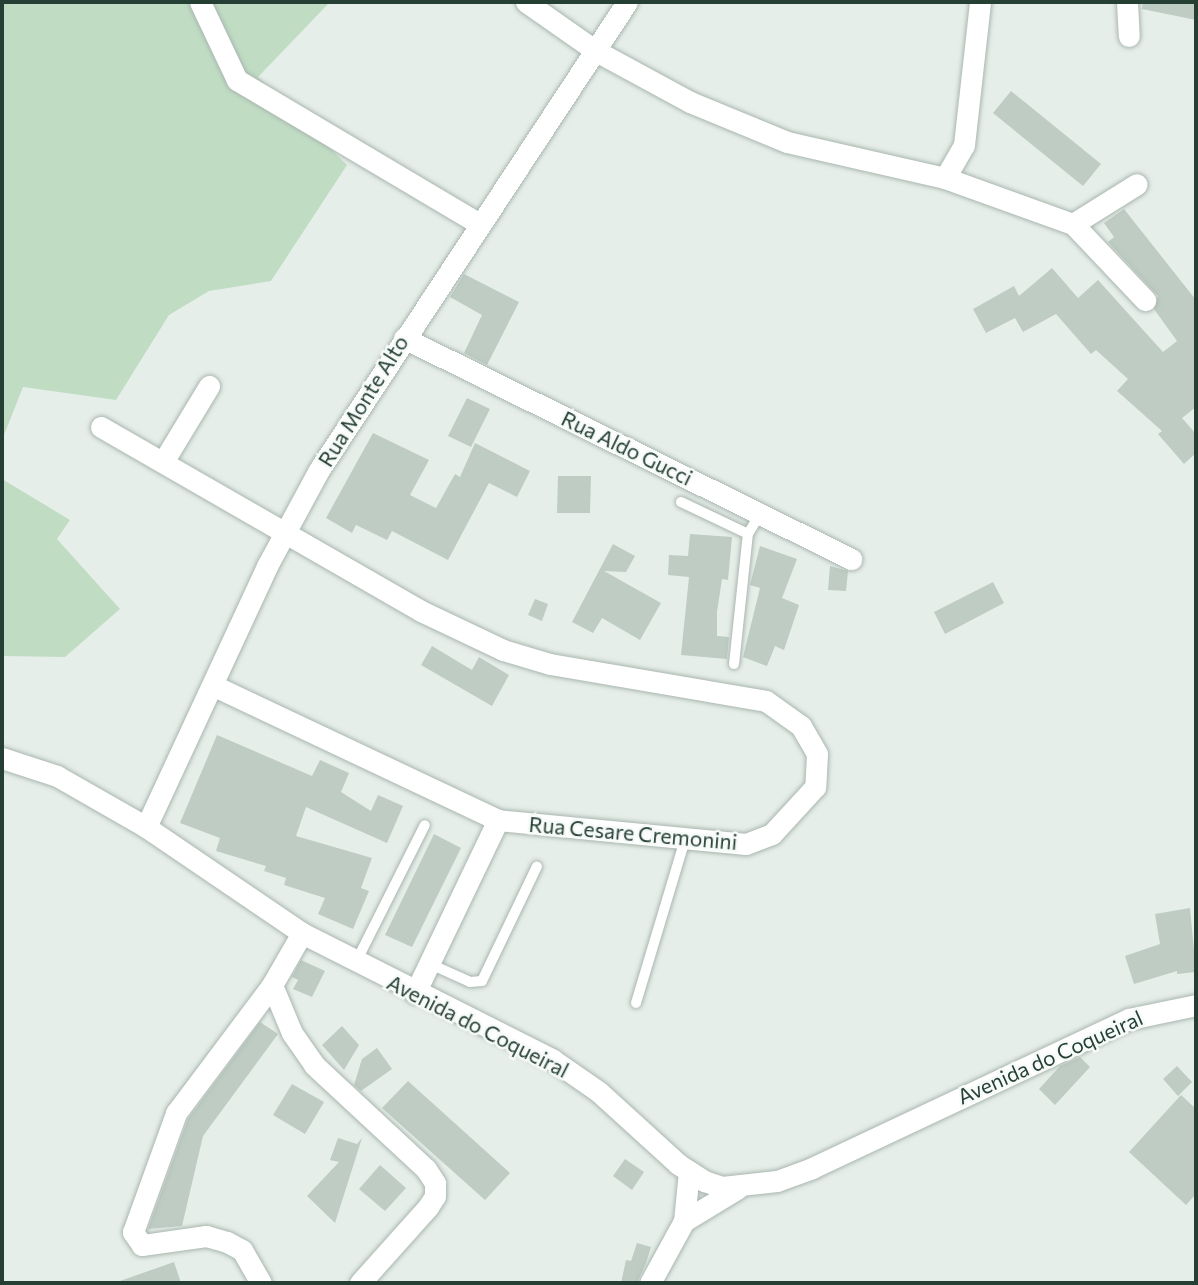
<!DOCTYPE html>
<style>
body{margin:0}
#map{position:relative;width:1198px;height:1285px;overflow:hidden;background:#e6eee9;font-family:Commissioner,sans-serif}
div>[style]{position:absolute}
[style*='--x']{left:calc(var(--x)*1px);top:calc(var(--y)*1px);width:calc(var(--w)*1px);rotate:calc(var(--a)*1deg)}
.green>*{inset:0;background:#c0ddc4}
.building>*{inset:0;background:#beccc4}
.roads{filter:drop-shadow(0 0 2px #a9b6af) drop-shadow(0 0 2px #a9b6af)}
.service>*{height:10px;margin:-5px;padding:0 5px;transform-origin:5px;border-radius:5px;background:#fff}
.minor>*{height:21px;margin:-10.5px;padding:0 10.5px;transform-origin:10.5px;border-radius:10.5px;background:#fff}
.secondary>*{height:21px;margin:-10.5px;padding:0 10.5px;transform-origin:10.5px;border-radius:10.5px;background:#fff}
span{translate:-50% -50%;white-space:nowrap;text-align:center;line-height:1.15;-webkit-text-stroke:5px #f6faf8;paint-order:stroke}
.street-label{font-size:21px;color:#263f34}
.frame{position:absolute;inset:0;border:4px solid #263f34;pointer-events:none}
</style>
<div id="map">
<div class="green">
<i style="clip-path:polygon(2px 2px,330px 2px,258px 77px,347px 165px,271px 281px,209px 291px,169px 315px,116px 400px,23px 387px,2px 440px)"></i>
<i style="clip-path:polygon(2px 479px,70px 520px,57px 539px,120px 609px,65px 657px,2px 656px)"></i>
</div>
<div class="building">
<i style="clip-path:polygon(1143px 2px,1196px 2px,1196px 20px,1142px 9px)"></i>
<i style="clip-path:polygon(1011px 91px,1101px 164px,1083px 186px,993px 113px)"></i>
<i style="clip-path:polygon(1124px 209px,1196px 300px,1196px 407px,1182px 418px,1196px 434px,1196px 453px,1184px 464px,1158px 434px,1162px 431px,1117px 391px,1128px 379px,1096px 350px,1091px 354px,1056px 314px,1023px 332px,1015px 318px,986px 333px,973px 309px,1014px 286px,1019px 296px,1052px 268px,1078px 298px,1098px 280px,1163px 352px,1177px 341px,1154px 309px,1158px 296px,1108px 242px,1114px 237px,1104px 223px)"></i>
<i style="clip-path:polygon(464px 274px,519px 302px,487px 365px,464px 353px,482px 315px,450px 297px)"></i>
<i style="clip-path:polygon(467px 398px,490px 409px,471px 447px,448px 436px)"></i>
<i style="clip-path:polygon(373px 433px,429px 460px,410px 495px,436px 508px,455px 474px,460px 477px,475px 443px,530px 471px,517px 497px,489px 483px,448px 560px,392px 531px,387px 540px,356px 525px,352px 533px,326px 518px)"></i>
<i style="clip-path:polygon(558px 476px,591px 476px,590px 513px,557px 513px)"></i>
<i style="clip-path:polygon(690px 534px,732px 537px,728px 580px,722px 579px,717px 612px,717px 636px,729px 637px,727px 659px,681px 655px,689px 577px,668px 575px,669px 555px,688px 556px)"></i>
<i style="clip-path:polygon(613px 544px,635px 556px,626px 572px,604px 571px,661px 603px,640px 640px,602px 618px,593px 633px,572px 622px)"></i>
<i style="clip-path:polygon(760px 546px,797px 559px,782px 598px,799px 605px,784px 650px,775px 646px,767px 666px,743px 657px,760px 588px,750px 585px)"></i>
<i style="clip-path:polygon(830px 566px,848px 571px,846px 591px,828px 590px)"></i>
<i style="clip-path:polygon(993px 582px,1004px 603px,945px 634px,934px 612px)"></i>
<i style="clip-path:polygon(535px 599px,548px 604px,542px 621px,528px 615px)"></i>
<i style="clip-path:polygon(432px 646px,472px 670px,479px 657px,509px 675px,492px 706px,421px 665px)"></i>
<i style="clip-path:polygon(217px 735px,312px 776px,320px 760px,349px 773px,341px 792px,371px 811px,378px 795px,403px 806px,387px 843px,306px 807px,296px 836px,372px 858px,361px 888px,369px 891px,353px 929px,318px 914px,325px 898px,284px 885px,286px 878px,264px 871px,266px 866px,216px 851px,220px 838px,180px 823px)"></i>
<i style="clip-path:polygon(434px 834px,461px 848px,412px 947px,385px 935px)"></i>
<i style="clip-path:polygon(1190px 908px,1196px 972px,1177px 974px,1177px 971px,1134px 984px,1125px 956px,1160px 944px,1155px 914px)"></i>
<i style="clip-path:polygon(301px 960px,325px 971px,312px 997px,293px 989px,298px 980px,292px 977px)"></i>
<i style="clip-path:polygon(260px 1022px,278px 1034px,203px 1136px,182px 1226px,148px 1229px,188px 1119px)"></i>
<i style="clip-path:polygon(342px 1026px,359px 1045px,344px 1070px,322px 1045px)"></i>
<i style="clip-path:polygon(377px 1048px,392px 1069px,361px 1091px,354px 1085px,362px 1059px)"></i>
<i style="clip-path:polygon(1080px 1057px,1090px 1067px,1055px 1105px,1039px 1089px,1060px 1066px)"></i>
<i style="clip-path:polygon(1177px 1066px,1192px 1082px,1178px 1096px,1163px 1079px)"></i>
<i style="clip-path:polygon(408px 1081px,510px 1173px,485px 1200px,382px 1108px)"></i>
<i style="clip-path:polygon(292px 1084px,324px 1102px,305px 1134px,273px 1115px)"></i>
<i style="clip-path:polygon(1181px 1095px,1196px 1109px,1196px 1194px,1186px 1205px,1129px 1152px)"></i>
<i style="clip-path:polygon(338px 1138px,357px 1144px,362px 1138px,335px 1223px,307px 1196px,339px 1162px,330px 1160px)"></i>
<i style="clip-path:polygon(625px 1159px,644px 1172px,632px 1190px,613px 1176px)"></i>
<i style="clip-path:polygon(380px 1165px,406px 1188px,385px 1211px,359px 1189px)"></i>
<i style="clip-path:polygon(637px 1243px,651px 1247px,646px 1263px,637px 1283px,621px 1283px,626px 1260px,631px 1261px)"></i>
<i style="clip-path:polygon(174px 1262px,181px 1283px,120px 1283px,120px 1281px)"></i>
</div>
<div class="roads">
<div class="service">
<i style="--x:681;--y:502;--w:74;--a:25.5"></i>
<i style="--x:734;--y:664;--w:131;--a:-83.9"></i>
<i style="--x:748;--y:534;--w:23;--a:-59"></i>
<i style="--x:356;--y:962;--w:153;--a:-63.3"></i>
<i style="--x:428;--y:963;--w:46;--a:24.3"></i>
<i style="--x:470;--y:982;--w:12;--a:-5"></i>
<i style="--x:482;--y:981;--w:127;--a:-64.4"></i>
<i style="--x:636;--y:1003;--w:170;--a:-73.3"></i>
</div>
<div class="minor">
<i style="--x:200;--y:2;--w:86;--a:64.6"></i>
<i style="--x:237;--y:80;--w:280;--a:30.7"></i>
<i style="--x:526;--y:2;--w:85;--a:35"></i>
<i style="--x:596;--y:51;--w:107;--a:28.5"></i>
<i style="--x:690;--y:102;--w:105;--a:22.4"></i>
<i style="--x:787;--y:142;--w:162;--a:12.8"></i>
<i style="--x:945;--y:178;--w:136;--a:19.8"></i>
<i style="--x:1073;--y:224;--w:75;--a:-32"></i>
<i style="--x:1127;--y:2;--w:34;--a:87"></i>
<i style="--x:945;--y:178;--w:38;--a:-60"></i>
<i style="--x:964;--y:145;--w:144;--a:-83.6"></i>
<i style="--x:1073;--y:224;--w:105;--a:46.5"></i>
<i style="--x:404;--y:338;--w:499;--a:26.3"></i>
<i style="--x:101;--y:427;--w:369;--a:29.9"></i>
<i style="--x:421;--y:611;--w:91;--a:25.4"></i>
<i style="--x:503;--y:650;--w:49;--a:16.6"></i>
<i style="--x:550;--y:664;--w:219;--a:9.7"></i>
<i style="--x:766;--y:701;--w:43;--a:35.5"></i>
<i style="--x:801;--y:726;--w:32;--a:60"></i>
<i style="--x:817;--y:754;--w:33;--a:93"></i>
<i style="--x:815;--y:787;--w:64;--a:132.5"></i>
<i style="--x:772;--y:834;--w:28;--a:159"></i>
<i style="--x:746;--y:844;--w:249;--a:-174.5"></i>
<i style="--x:498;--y:820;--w:315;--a:-154.7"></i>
<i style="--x:163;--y:462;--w:89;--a:-58.8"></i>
<i style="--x:146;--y:827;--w:288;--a:-65.1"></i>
<i style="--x:267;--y:566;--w:109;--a:-61.6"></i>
<i style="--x:319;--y:470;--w:560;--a:-56.65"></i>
<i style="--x:302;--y:933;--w:60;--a:120"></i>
<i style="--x:272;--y:985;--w:52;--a:67.4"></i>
<i style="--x:292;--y:1033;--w:39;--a:55"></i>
<i style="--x:314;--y:1065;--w:153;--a:42.9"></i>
<i style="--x:426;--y:1169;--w:17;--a:57"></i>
<i style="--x:435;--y:1183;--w:13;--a:90"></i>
<i style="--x:435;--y:1196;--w:13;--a:122"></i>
<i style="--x:428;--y:1207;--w:102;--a:131.8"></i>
<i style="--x:415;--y:993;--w:192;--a:-64.4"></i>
<i style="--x:684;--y:1221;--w:63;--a:-31.4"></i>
<i style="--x:261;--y:1283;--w:38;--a:-120"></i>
<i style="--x:242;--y:1250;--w:17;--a:-152"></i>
<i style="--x:227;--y:1242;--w:22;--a:-164"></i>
<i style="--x:206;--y:1236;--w:65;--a:172"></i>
<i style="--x:142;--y:1245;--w:16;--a:-125"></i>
<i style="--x:133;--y:1232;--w:127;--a:-70.1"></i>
<i style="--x:176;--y:1113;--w:160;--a:-53.1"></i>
<i style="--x:650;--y:1283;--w:71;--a:-61.3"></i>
<i style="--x:684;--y:1221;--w:50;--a:-84.3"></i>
</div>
<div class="secondary">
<i style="--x:2;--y:758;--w:58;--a:18.1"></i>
<i style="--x:57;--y:776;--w:103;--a:29.8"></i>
<i style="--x:146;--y:827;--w:189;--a:34.2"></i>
<i style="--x:302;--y:933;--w:281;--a:26.8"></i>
<i style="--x:553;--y:1060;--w:56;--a:34.8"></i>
<i style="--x:599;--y:1092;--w:107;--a:42.3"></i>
<i style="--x:678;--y:1164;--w:31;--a:33"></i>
<i style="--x:704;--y:1181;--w:19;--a:18"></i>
<i style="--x:722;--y:1187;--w:55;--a:-6.2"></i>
<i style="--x:777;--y:1181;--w:37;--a:-20"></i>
<i style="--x:812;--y:1168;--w:350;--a:-25.2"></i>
<i style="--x:1129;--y:1019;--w:68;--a:-11.8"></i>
</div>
</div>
<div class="street-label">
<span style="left:363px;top:401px;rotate:-58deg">Rua Monte Alto</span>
<span style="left:627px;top:448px;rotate:26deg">Rua Aldo Gucci</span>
<span style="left:633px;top:833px;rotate:5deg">Rua Cesare Cremonini</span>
<span style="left:478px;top:1026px;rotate:27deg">Avenida do Coqueiral</span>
<span style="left:1050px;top:1057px;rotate:-24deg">Avenida do Coqueiral</span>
</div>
<div class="frame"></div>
</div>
